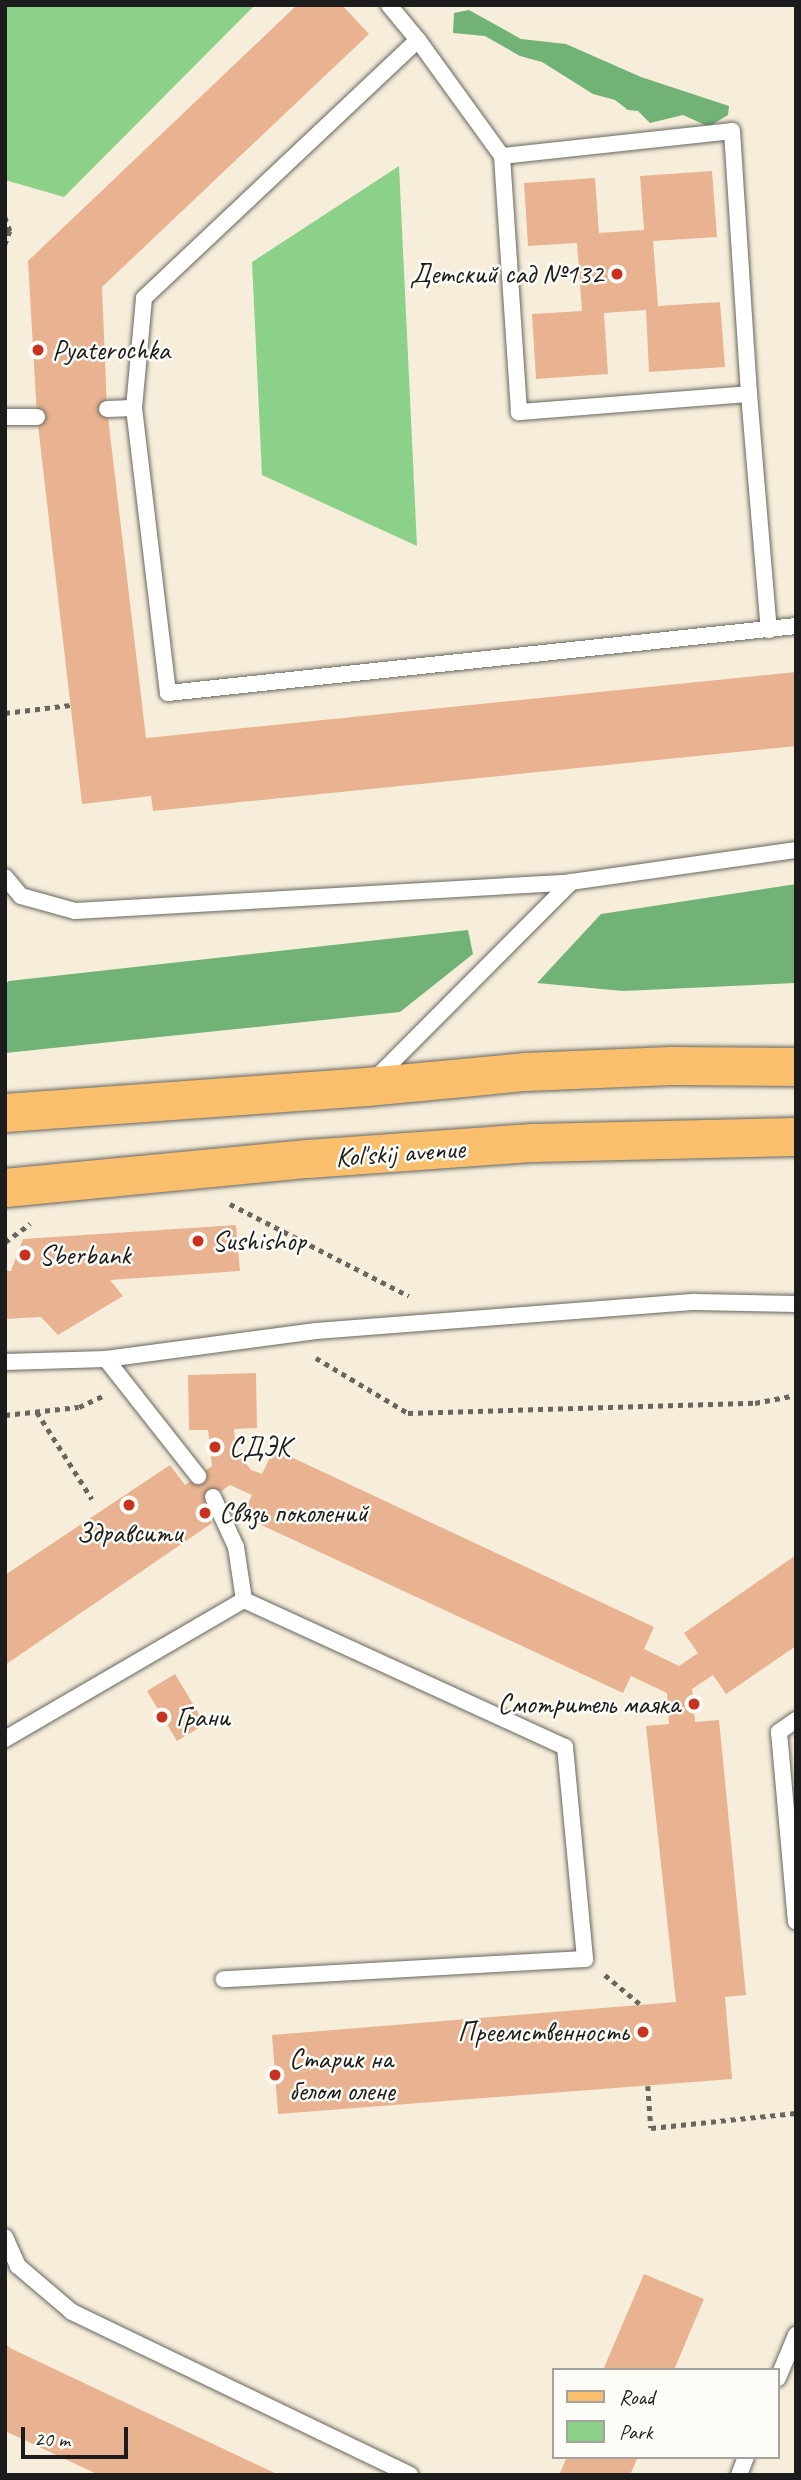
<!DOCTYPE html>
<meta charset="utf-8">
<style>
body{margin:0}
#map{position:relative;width:801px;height:2480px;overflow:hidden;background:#f6eedb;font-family:Caveat,sans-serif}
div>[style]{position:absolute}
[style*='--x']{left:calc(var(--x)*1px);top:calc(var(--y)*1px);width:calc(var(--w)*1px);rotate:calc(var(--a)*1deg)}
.green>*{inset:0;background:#8cd18a}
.forest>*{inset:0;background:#71b376}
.building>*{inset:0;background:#e9b391}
.path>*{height:4.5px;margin-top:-2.25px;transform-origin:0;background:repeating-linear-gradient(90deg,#68665f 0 5px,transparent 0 10px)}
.roads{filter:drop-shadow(0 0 2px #68665f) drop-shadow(0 0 2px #68665f)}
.service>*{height:16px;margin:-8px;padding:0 8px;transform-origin:8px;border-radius:8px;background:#fff}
.primary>*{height:38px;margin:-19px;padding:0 19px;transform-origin:19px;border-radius:19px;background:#f9bf6d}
.dots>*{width:19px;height:19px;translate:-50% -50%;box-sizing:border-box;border:4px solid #fdfcf7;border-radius:50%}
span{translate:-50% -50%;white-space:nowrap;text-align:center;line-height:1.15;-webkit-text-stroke:5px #fdfcf7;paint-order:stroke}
.poi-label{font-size:28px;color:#1c1c1c}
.right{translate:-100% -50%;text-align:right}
.left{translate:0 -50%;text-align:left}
.street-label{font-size:28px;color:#1c1c1c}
.frame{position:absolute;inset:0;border:7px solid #1c1c1c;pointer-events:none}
.legend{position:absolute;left:552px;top:2368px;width:228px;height:91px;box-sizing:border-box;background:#fdfcf7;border:2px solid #a3a29f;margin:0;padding:9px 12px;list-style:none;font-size:21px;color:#1c1c1c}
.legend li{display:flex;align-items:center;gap:14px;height:35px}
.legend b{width:35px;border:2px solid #a3a29f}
.scale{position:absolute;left:21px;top:2427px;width:107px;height:32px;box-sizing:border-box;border:4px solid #1c1c1c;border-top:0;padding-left:9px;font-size:21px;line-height:24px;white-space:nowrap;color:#1c1c1c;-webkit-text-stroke:5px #fdfcf7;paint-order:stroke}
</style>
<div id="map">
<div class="green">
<i style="clip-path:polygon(5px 5px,255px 5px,64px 197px,5px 180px)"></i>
<i style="clip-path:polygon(399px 166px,417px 546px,262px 475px,252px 262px)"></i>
</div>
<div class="forest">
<i style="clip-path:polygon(469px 10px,521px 39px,566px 44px,641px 77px,729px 106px,728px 115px,713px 124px,712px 128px,683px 115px,650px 123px,638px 111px,628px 110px,615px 100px,593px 94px,542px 62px,520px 56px,485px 36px,453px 33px,454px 13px)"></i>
<i style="clip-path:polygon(796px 884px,796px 983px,623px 991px,537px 983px,601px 914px)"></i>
<i style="clip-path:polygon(468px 930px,473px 954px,400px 1012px,5px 1053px,5px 984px,9px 981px)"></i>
</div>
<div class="building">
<i style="clip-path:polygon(297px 5px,342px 5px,369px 34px,102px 287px,107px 409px,146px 738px,796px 672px,796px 746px,153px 811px,151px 796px,82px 804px,37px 417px,28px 261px)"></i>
<i style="clip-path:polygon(712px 171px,717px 237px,653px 241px,658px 306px,720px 302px,725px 367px,649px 372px,646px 310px,604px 313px,608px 374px,536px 379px,532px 314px,582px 311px,577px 243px,528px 246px,524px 183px,595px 178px,599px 233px,644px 230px,640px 176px)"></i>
<i style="clip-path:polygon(236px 1225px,240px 1271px,110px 1280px,123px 1296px,58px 1335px,41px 1317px,5px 1319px,5px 1271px,11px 1271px,23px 1239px)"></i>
<i style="clip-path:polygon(256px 1373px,257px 1428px,234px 1429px,236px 1450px,251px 1470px,262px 1474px,274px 1449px,654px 1627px,644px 1649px,679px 1666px,698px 1653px,684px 1633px,796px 1555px,796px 1646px,726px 1694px,713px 1675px,692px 1689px,695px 1722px,719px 1720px,746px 1995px,725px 1997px,732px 2079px,278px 2114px,272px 2035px,676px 2002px,646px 1726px,669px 1724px,667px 1693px,631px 1676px,623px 1693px,242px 1516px,252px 1495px,230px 1485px,200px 1506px,212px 1523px,5px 1665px,5px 1575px,170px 1465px,185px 1485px,212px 1466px,208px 1430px,189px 1430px,188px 1375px)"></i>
<i style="clip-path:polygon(175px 1674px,205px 1724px,177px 1741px,147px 1691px)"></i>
<i style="clip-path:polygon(644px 2274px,704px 2299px,674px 2370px,603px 2370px)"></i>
<i style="clip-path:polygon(5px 2344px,12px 2349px,279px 2475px,99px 2475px,5px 2431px)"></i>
<i style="clip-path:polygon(567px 2457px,638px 2457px,630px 2475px,559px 2475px)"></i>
</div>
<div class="path">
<i style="--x:5;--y:217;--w:15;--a:70"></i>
<i style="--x:10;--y:231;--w:15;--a:110"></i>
<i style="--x:5;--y:713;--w:66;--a:-6.9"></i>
<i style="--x:230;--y:1204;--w:201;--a:27.2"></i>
<i style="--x:5;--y:1242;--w:31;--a:-36"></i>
<i style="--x:316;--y:1358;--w:107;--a:30.9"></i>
<i style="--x:408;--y:1413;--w:347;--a:-1.7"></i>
<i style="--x:755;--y:1403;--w:42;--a:-11"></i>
<i style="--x:37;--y:1412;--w:103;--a:57.7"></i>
<i style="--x:5;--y:1415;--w:74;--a:-6.2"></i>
<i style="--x:79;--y:1407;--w:26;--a:-25"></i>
<i style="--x:605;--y:1975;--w:45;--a:39.6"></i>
<i style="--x:648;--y:2086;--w:42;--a:85.9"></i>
<i style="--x:651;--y:2128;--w:146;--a:-5.9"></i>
</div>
<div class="roads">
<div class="service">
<i style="--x:389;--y:5;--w:45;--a:50.4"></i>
<i style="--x:749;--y:394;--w:237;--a:85.2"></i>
<i style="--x:134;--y:408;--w:110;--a:-84.8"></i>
<i style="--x:144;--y:298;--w:376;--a:-43.3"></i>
<i style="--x:418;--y:40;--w:143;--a:54.1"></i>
<i style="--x:502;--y:156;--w:231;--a:-6.2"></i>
<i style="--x:732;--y:131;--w:264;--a:86.3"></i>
<i style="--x:749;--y:394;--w:231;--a:175.5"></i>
<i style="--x:519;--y:412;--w:257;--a:-93.8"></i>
<i style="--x:107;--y:409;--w:27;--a:-2"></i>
<i style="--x:134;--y:408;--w:287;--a:83.2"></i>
<i style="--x:168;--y:693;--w:632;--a:-6.09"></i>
<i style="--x:5;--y:417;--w:32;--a:0"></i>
<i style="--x:5;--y:877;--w:25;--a:50"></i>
<i style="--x:21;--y:896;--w:56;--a:15.5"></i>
<i style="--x:75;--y:911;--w:497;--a:-3.3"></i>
<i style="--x:571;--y:882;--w:227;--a:-8.1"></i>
<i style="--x:375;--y:1079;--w:278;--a:-45.1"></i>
<i style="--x:106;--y:1359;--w:149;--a:51.8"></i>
<i style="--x:5;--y:1362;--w:101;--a:-1.7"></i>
<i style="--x:106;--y:1359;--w:212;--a:-7.6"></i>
<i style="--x:316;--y:1331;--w:380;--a:-4.4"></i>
<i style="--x:695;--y:1302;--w:101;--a:1.1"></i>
<i style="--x:213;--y:1497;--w:55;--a:65.3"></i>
<i style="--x:236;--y:1547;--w:54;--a:81.4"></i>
<i style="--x:244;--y:1600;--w:353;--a:24.6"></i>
<i style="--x:565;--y:1747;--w:213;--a:84.6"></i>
<i style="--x:585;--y:1959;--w:362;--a:176.8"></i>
<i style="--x:796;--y:1720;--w:21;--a:145"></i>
<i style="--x:779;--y:1732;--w:190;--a:84.9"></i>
<i style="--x:5;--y:1739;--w:276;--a:-30.2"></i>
<i style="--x:5;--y:2237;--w:32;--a:66"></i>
<i style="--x:18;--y:2266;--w:71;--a:40.4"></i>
<i style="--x:72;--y:2312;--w:375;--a:25.7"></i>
<i style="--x:778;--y:2378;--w:47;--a:-67.3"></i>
<i style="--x:739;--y:2475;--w:19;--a:-69"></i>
</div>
<div class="primary">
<i style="--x:5;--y:1113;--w:363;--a:-4.1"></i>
<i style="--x:367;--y:1087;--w:160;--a:-5.4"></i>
<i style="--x:526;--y:1072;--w:145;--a:-2.4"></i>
<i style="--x:671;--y:1066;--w:125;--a:0.5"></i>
<i style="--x:5;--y:1188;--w:304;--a:-5.5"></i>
<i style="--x:308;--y:1159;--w:226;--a:-4.1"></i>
<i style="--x:533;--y:1143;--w:263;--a:-1.3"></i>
</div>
</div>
<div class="dots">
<i style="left:617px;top:274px;background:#c8321e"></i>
<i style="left:38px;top:350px;background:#c8321e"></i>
<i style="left:198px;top:1241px;background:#c8321e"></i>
<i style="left:25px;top:1255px;background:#c8321e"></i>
<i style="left:215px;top:1447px;background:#c8321e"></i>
<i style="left:129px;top:1505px;background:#c8321e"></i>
<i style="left:205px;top:1513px;background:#c8321e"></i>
<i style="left:694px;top:1704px;background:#c8321e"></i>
<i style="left:162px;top:1717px;background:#c8321e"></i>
<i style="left:643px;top:2032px;background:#c8321e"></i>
<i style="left:275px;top:2075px;background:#c8321e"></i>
</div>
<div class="poi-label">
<span class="right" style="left:603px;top:274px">Детский сад №132</span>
<span class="left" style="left:52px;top:350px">Pyaterochka</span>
<span class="left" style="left:212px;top:1241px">Sushishop</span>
<span class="left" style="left:39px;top:1255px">Sberbank</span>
<span class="left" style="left:229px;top:1447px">СДЭК</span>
<span class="left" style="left:219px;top:1513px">Связь поколений</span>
<span style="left:129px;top:1533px">Здравсити</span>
<span class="right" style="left:680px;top:1704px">Смотритель маяка</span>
<span class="left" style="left:176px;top:1717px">Грани</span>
<span class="right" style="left:629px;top:2032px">Преемственность</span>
<span class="left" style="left:289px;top:2075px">Старик на<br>белом олене</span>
</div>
<div class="street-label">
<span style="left:400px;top:1153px;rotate:-4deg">Kol'skij avenue</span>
</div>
<div class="frame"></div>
<ul class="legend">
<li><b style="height:9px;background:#f9bf6d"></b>Road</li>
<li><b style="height:19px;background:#8cd18a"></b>Park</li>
</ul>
<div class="scale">20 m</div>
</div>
